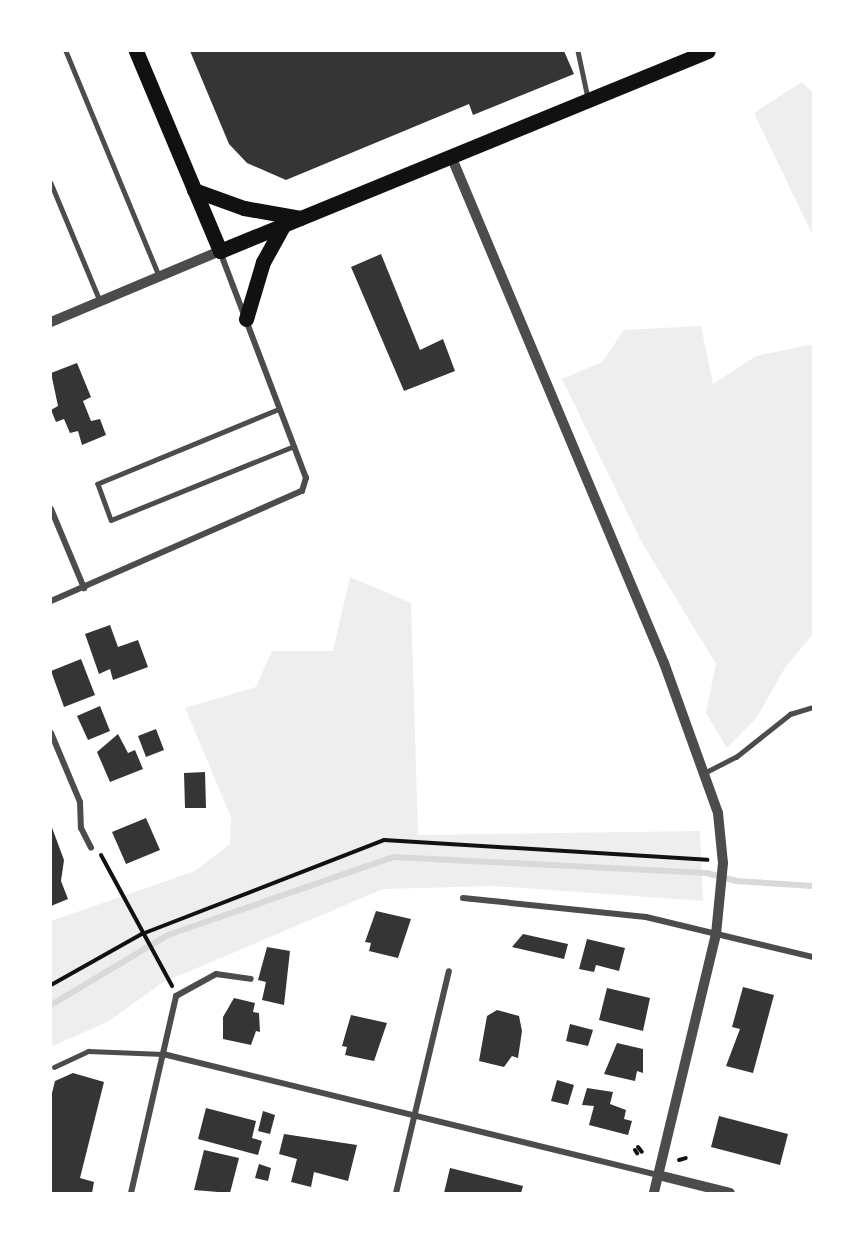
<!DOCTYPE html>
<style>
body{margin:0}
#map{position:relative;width:864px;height:1244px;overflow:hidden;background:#fff;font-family:"Alegreya Sans",sans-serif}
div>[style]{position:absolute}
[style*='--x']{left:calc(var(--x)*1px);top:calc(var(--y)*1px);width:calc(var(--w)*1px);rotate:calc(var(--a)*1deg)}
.green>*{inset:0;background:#eee}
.stream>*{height:6px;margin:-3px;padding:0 3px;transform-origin:3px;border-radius:3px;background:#d9d9d9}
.building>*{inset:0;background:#353535}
.path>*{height:4px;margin:-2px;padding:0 2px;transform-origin:2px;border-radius:2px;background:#111}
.service>*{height:4.5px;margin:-2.25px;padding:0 2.25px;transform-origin:2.25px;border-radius:2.25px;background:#4c4c4c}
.minor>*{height:6px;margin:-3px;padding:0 3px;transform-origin:3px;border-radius:3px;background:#4c4c4c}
.tertiary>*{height:10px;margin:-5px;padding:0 5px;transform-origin:5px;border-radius:5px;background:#4c4c4c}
.primary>*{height:15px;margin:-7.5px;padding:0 7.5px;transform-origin:7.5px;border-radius:7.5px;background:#111}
span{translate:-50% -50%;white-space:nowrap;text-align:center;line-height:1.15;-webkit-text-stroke:4.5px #fff;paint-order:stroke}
.frame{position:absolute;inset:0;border:52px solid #fff;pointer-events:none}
</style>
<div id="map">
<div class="green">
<i style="clip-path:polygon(802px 82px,813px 93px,813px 236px,754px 113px)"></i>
<i style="clip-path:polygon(701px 326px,713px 384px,756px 356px,813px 344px,813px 634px,786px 666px,757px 717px,727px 748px,706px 713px,716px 664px,641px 541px,562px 379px,602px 362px,624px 330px)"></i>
<i style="clip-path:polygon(350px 577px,411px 603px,418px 835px,700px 831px,703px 901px,493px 886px,383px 889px,162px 983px,109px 1021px,51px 1047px,51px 921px,195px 871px,230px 844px,231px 817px,185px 708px,256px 687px,272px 651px,333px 651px)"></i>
</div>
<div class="stream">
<i style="--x:51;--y:1005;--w:136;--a:-30.9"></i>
<i style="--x:168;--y:935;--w:238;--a:-19.1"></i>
<i style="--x:393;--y:857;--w:314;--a:2.9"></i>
<i style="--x:707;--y:873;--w:30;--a:15"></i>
<i style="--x:736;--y:881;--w:77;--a:3.7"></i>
</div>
<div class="building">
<i style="clip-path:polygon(190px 51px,564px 51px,574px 74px,473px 115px,469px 104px,286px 180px,247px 163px,229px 144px)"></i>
<i style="clip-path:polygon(381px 254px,420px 350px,443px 339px,455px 371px,404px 391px,351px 267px)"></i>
<i style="clip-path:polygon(77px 363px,91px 397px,83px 401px,91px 421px,100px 419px,106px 435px,82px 445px,78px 431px,70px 433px,64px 419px,56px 422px,51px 410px,58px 406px,51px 373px)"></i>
<i style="clip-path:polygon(110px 625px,118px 647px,138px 640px,148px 667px,113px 680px,110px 669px,99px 674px,85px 634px)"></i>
<i style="clip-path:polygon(81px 659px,95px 695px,64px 707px,51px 671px)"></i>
<i style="clip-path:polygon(100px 706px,110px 731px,88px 740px,77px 716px)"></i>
<i style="clip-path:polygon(156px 729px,164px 750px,146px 757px,138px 736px)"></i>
<i style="clip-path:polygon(118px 734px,128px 753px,135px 750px,143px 769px,110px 782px,97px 752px)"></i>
<i style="clip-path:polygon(205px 772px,206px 808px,185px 808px,184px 773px)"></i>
<i style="clip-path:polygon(146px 818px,160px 850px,126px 864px,112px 832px)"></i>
<i style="clip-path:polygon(51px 825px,64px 860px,61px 881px,68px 899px,51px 906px)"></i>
<i style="clip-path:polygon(376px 911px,411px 919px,398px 958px,369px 951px,371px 943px,365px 942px)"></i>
<i style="clip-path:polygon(523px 934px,568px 944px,564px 959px,512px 947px)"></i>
<i style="clip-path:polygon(587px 939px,625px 948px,619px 971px,596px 965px,594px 972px,579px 969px)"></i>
<i style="clip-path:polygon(267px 947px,290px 951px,284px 1005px,262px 1000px,266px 982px,258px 980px)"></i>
<i style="clip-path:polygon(743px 987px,774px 995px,753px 1073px,726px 1066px,740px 1029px,732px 1027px)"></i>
<i style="clip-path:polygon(607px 988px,650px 998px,643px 1031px,599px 1020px)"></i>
<i style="clip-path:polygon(234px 998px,255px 1003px,253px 1012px,259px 1013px,260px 1032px,256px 1031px,251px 1045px,223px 1039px,223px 1017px)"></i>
<i style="clip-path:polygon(497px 1010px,519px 1016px,522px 1031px,518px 1058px,512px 1056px,504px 1067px,479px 1061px,487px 1016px)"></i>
<i style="clip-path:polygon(351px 1015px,387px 1023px,374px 1061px,345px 1055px,347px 1047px,342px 1046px)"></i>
<i style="clip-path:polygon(570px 1024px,593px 1030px,588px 1046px,566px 1041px)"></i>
<i style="clip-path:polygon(617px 1043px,643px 1049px,643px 1073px,637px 1071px,635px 1081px,604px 1074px)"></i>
<i style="clip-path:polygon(73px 1073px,104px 1082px,80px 1178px,94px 1182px,92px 1193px,51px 1193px,51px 1097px,55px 1081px)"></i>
<i style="clip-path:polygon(557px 1080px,574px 1085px,568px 1105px,551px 1101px)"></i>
<i style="clip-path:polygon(587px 1088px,613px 1092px,610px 1104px,626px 1110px,624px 1119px,632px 1121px,628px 1135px,589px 1125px,594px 1106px,582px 1105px)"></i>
<i style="clip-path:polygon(206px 1108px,256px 1121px,252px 1138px,262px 1141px,258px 1155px,198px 1139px)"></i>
<i style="clip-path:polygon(263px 1111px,275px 1115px,270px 1134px,258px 1131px)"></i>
<i style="clip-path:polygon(719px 1116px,788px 1134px,780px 1165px,711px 1147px)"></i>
<i style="clip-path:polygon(284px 1134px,357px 1145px,348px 1181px,314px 1172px,311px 1187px,291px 1182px,297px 1159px,279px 1154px)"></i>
<i style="clip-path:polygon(204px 1150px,239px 1158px,230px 1193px,194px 1190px)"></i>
<i style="clip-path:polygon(259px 1164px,271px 1168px,268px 1181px,255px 1178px)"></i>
<i style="clip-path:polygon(450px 1168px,523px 1186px,521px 1193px,444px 1193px)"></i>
</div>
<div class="path">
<i style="--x:101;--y:855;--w:149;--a:61.5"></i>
<i style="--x:51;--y:985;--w:104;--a:-29.3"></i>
<i style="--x:142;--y:934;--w:260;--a:-21.2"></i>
<i style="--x:384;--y:840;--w:324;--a:3.5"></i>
<i style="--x:638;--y:1147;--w:6;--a:51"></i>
<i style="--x:635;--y:1150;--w:4;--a:56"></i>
<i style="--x:679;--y:1160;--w:7;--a:-16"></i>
</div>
<div class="service">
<i style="--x:66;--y:51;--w:243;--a:67.5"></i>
<i style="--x:578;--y:51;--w:48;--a:78"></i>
<i style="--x:51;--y:183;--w:128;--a:67.4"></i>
<i style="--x:280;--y:409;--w:197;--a:157.6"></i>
<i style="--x:98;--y:484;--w:38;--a:70"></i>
<i style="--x:111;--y:520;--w:197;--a:-22"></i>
<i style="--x:706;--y:772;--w:34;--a:-27"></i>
<i style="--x:736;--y:757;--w:69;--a:-38.5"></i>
<i style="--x:790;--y:714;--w:24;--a:-17"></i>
<i style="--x:54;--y:1067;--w:38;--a:-25"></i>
<i style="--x:88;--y:1051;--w:75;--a:2.3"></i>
</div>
<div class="minor">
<i style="--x:51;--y:509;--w:86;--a:67.3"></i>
<i style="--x:51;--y:601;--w:274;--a:-23.7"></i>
<i style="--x:302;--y:491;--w:14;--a:-73"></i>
<i style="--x:306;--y:478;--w:242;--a:-110.8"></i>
<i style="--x:51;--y:733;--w:75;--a:67.2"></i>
<i style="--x:80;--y:802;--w:26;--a:88"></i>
<i style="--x:81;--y:828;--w:22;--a:63"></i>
<i style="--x:463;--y:898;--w:184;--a:5.9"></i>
<i style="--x:646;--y:917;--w:172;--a:13.5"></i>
<i style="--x:163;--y:1054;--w:510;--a:13.74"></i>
<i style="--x:131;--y:1193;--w:202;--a:-77.1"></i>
<i style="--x:176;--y:996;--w:46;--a:-28.8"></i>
<i style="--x:216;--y:974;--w:35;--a:8"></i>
<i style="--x:396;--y:1193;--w:228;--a:-76.6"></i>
</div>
<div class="tertiary">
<i style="--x:451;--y:156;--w:550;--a:67.21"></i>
<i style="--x:664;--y:663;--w:159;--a:70.2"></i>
<i style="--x:718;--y:813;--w:50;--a:84.3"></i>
<i style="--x:723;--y:863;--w:71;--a:95.6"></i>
<i style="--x:716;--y:934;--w:266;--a:103.5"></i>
<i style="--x:51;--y:322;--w:183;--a:-22.8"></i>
<i style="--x:658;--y:1175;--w:74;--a:14"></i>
</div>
<div class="primary">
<i style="--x:136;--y:51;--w:217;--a:67.2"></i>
<i style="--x:220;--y:251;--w:527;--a:-22.29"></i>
<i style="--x:194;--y:190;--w:53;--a:19.8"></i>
<i style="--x:244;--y:208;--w:57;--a:10.1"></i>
<i style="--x:246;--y:319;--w:59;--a:-73.4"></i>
<i style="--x:263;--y:262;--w:41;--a:-60.9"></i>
</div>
<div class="frame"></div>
</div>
